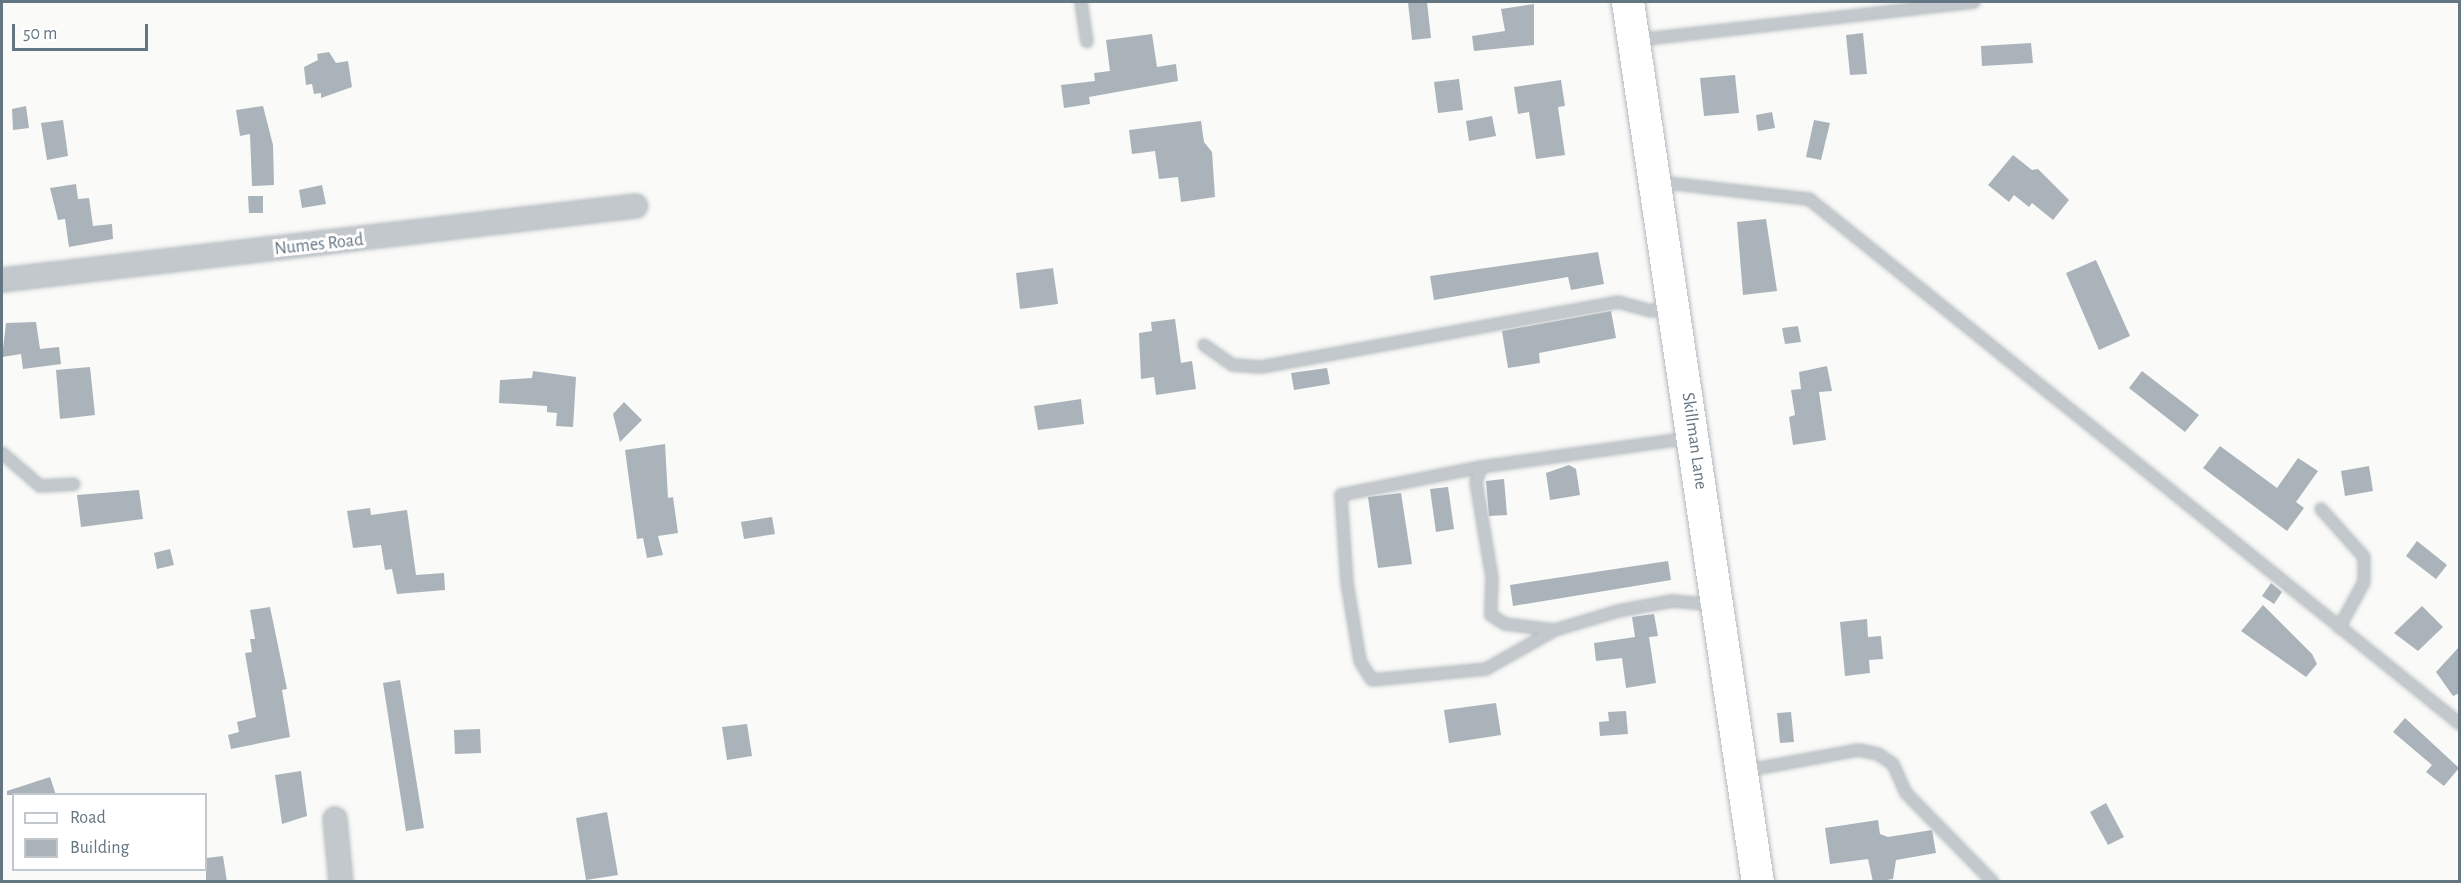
<!DOCTYPE html>
<style>
body{margin:0}
#map{position:relative;width:2461px;height:883px;overflow:hidden;background:#fafaf8;font-family:"Alegreya Sans",sans-serif}
div>[style]{position:absolute}
[style*='--x']{left:calc(var(--x)*1px);top:calc(var(--y)*1px);width:calc(var(--w)*1px);rotate:calc(var(--a)*1deg)}
.building>*{inset:0;background:#aab3b9}
.roads{filter:drop-shadow(0 0 2px #b3babf) drop-shadow(0 0 2px #b3babf)}
.lane>*{height:10px;margin:-5px;padding:0 5px;transform-origin:5px;border-radius:5px;background:#c3c8cc}
.street>*{height:22px;margin:-11px;padding:0 11px;transform-origin:11px;border-radius:11px;background:#c3c8cc}
.secondary>*{height:32px;margin:-16px;padding:0 16px;transform-origin:16px;border-radius:16px;background:#fff}
span{translate:-50% -50%;white-space:nowrap;text-align:center;line-height:1.15;-webkit-text-stroke:6px #fff;paint-order:stroke}
.street-label{font-size:18px;color:#657683}
.frame{position:absolute;inset:0;border:3px solid #657683;pointer-events:none}
.legend{position:absolute;left:12px;top:793px;width:195px;height:78px;box-sizing:border-box;background:#fff;border:2px solid #c1c8cd;margin:0;padding:8px 10px;list-style:none;font-size:18px;color:#657683}
.legend li{display:flex;align-items:center;gap:12px;height:30px}
.legend b{width:30px;border:2px solid #c1c8cd}
.scale{position:absolute;left:12px;top:24px;width:136px;height:27px;box-sizing:border-box;border:3px solid #657683;border-top:0;padding-left:8px;font-size:18px;line-height:21px;white-space:nowrap;color:#657683;-webkit-text-stroke:4px #fff;paint-order:stroke}
</style>
<div id="map">
<div class="building">
<i style="clip-path:polygon(1408px 2px,1427px 2px,1431px 38px,1412px 40px)"></i>
<i style="clip-path:polygon(1534px 4px,1534px 45px,1474px 51px,1472px 36px,1505px 31px,1501px 9px)"></i>
<i style="clip-path:polygon(1863px 33px,1867px 74px,1850px 75px,1846px 35px)"></i>
<i style="clip-path:polygon(1152px 34px,1157px 67px,1176px 64px,1178px 81px,1089px 97px,1090px 104px,1064px 108px,1061px 85px,1095px 81px,1094px 73px,1110px 71px,1106px 40px)"></i>
<i style="clip-path:polygon(2031px 43px,2033px 63px,1982px 66px,1981px 46px)"></i>
<i style="clip-path:polygon(329px 52px,336px 63px,348px 61px,352px 87px,321px 98px,321px 93px,314px 94px,312px 84px,306px 85px,304px 67px,318px 60px,317px 54px)"></i>
<i style="clip-path:polygon(1735px 75px,1739px 113px,1704px 116px,1700px 78px)"></i>
<i style="clip-path:polygon(1459px 79px,1463px 110px,1438px 113px,1434px 82px)"></i>
<i style="clip-path:polygon(1561px 80px,1565px 106px,1558px 107px,1565px 155px,1536px 159px,1529px 112px,1518px 114px,1514px 87px)"></i>
<i style="clip-path:polygon(26px 106px,29px 128px,13px 130px,12px 109px)"></i>
<i style="clip-path:polygon(263px 106px,273px 145px,274px 185px,252px 186px,250px 134px,240px 136px,236px 110px)"></i>
<i style="clip-path:polygon(1772px 112px,1775px 128px,1758px 131px,1756px 115px)"></i>
<i style="clip-path:polygon(1492px 116px,1496px 136px,1469px 141px,1466px 121px)"></i>
<i style="clip-path:polygon(63px 120px,68px 156px,47px 160px,41px 123px)"></i>
<i style="clip-path:polygon(1814px 120px,1830px 123px,1821px 160px,1806px 157px)"></i>
<i style="clip-path:polygon(1201px 121px,1204px 142px,1212px 152px,1215px 197px,1181px 202px,1178px 177px,1159px 179px,1155px 151px,1132px 154px,1129px 130px)"></i>
<i style="clip-path:polygon(2013px 155px,2032px 170px,2038px 169px,2069px 200px,2053px 220px,2032px 203px,2029px 207px,2014px 195px,2009px 202px,1988px 185px)"></i>
<i style="clip-path:polygon(76px 184px,78px 199px,89px 198px,93px 226px,112px 224px,113px 239px,69px 247px,65px 219px,58px 220px,50px 188px)"></i>
<i style="clip-path:polygon(322px 185px,326px 204px,302px 208px,299px 190px)"></i>
<i style="clip-path:polygon(248px 196px,263px 196px,263px 213px,249px 213px)"></i>
<i style="clip-path:polygon(1766px 219px,1777px 291px,1743px 295px,1737px 222px)"></i>
<i style="clip-path:polygon(1598px 252px,1604px 284px,1571px 290px,1568px 277px,1434px 300px,1430px 276px)"></i>
<i style="clip-path:polygon(2096px 260px,2130px 336px,2099px 350px,2066px 273px)"></i>
<i style="clip-path:polygon(1053px 268px,1058px 304px,1020px 309px,1016px 273px)"></i>
<i style="clip-path:polygon(1611px 311px,1616px 338px,1539px 353px,1540px 363px,1508px 368px,1502px 331px)"></i>
<i style="clip-path:polygon(1175px 319px,1181px 363px,1192px 361px,1196px 389px,1156px 395px,1154px 377px,1141px 379px,1139px 333px,1152px 331px,1151px 322px)"></i>
<i style="clip-path:polygon(36px 322px,40px 349px,59px 347px,61px 364px,23px 369px,21px 354px,2px 357px,6px 323px)"></i>
<i style="clip-path:polygon(1798px 326px,1801px 342px,1785px 344px,1782px 328px)"></i>
<i style="clip-path:polygon(1827px 366px,1832px 391px,1819px 392px,1826px 440px,1793px 445px,1789px 417px,1795px 415px,1791px 390px,1801px 389px,1799px 372px)"></i>
<i style="clip-path:polygon(90px 367px,95px 415px,60px 419px,56px 370px)"></i>
<i style="clip-path:polygon(1327px 368px,1330px 384px,1294px 390px,1291px 373px)"></i>
<i style="clip-path:polygon(533px 371px,576px 377px,573px 427px,556px 426px,557px 413px,547px 412px,547px 406px,499px 403px,500px 380px,532px 378px)"></i>
<i style="clip-path:polygon(2142px 371px,2199px 415px,2185px 432px,2129px 388px)"></i>
<i style="clip-path:polygon(1081px 399px,1084px 424px,1038px 430px,1034px 406px)"></i>
<i style="clip-path:polygon(624px 402px,642px 420px,620px 442px,613px 414px)"></i>
<i style="clip-path:polygon(665px 444px,668px 498px,673px 497px,678px 533px,658px 536px,663px 555px,647px 558px,643px 538px,637px 539px,625px 450px)"></i>
<i style="clip-path:polygon(2220px 446px,2277px 488px,2298px 458px,2318px 471px,2296px 502px,2304px 508px,2287px 531px,2203px 468px)"></i>
<i style="clip-path:polygon(1569px 465px,1576px 469px,1580px 495px,1550px 500px,1546px 473px)"></i>
<i style="clip-path:polygon(2369px 466px,2373px 491px,2345px 496px,2341px 471px)"></i>
<i style="clip-path:polygon(1504px 479px,1507px 515px,1489px 516px,1486px 481px)"></i>
<i style="clip-path:polygon(1448px 487px,1454px 529px,1436px 532px,1430px 489px)"></i>
<i style="clip-path:polygon(139px 490px,143px 519px,81px 527px,77px 495px)"></i>
<i style="clip-path:polygon(1401px 493px,1412px 564px,1378px 568px,1368px 497px)"></i>
<i style="clip-path:polygon(370px 508px,371px 515px,407px 510px,416px 575px,444px 573px,445px 590px,397px 594px,392px 569px,385px 570px,381px 545px,353px 548px,347px 511px)"></i>
<i style="clip-path:polygon(772px 517px,775px 534px,744px 539px,741px 522px)"></i>
<i style="clip-path:polygon(2417px 541px,2447px 565px,2436px 579px,2406px 556px)"></i>
<i style="clip-path:polygon(170px 549px,174px 565px,157px 569px,154px 553px)"></i>
<i style="clip-path:polygon(1668px 561px,1671px 580px,1513px 606px,1510px 585px)"></i>
<i style="clip-path:polygon(2271px 583px,2282px 592px,2274px 604px,2262px 596px)"></i>
<i style="clip-path:polygon(2263px 605px,2312px 654px,2317px 664px,2306px 677px,2241px 631px)"></i>
<i style="clip-path:polygon(2422px 606px,2443px 627px,2418px 651px,2394px 633px)"></i>
<i style="clip-path:polygon(270px 607px,287px 689px,282px 690px,290px 737px,231px 749px,228px 735px,239px 732px,237px 722px,256px 717px,245px 653px,252px 652px,250px 639px,255px 639px,250px 610px)"></i>
<i style="clip-path:polygon(1654px 614px,1658px 636px,1649px 637px,1656px 683px,1626px 688px,1622px 658px,1596px 661px,1594px 643px,1635px 637px,1632px 617px)"></i>
<i style="clip-path:polygon(1867px 619px,1868px 637px,1881px 636px,1883px 659px,1869px 660px,1870px 673px,1845px 676px,1840px 622px)"></i>
<i style="clip-path:polygon(2460px 646px,2460px 693px,2453px 696px,2436px 672px)"></i>
<i style="clip-path:polygon(400px 680px,424px 828px,406px 831px,383px 683px)"></i>
<i style="clip-path:polygon(1496px 703px,1501px 735px,1449px 743px,1444px 710px)"></i>
<i style="clip-path:polygon(1626px 711px,1628px 734px,1600px 736px,1599px 722px,1609px 721px,1608px 712px)"></i>
<i style="clip-path:polygon(1791px 712px,1794px 742px,1780px 743px,1777px 713px)"></i>
<i style="clip-path:polygon(2405px 718px,2459px 768px,2444px 786px,2426px 772px,2432px 765px,2393px 732px)"></i>
<i style="clip-path:polygon(747px 724px,752px 756px,727px 760px,722px 727px)"></i>
<i style="clip-path:polygon(480px 729px,481px 753px,455px 754px,454px 730px)"></i>
<i style="clip-path:polygon(301px 771px,307px 816px,282px 824px,275px 775px)"></i>
<i style="clip-path:polygon(50px 777px,56px 795px,7px 795px,7px 791px)"></i>
<i style="clip-path:polygon(2106px 803px,2124px 837px,2108px 845px,2090px 812px)"></i>
<i style="clip-path:polygon(607px 812px,618px 875px,586px 880px,576px 818px)"></i>
<i style="clip-path:polygon(1878px 820px,1880px 834px,1888px 837px,1932px 830px,1936px 853px,1896px 860px,1893px 879px,1873px 882px,1868px 859px,1830px 864px,1825px 828px)"></i>
<i style="clip-path:polygon(223px 856px,227px 882px,206px 882px,206px 858px)"></i>
</div>
<div class="roads">
<div class="lane">
<i style="--x:1081;--y:2;--w:40;--a:81.5"></i>
<i style="--x:1637;--y:40;--w:339;--a:-6.4"></i>
<i style="--x:1659;--y:182;--w:151;--a:6.5"></i>
<i style="--x:1809;--y:199;--w:836;--a:38.88"></i>
<i style="--x:1204;--y:345;--w:35;--a:35"></i>
<i style="--x:1233;--y:365;--w:28;--a:4"></i>
<i style="--x:1261;--y:367;--w:363;--a:-10.3"></i>
<i style="--x:1618;--y:302;--w:34;--a:15"></i>
<i style="--x:1651;--y:311;--w:20;--a:-11"></i>
<i style="--x:1690;--y:438;--w:211;--a:172.1"></i>
<i style="--x:1481;--y:467;--w:143;--a:168.7"></i>
<i style="--x:1341;--y:495;--w:88;--a:86.1"></i>
<i style="--x:1347;--y:583;--w:79;--a:80.5"></i>
<i style="--x:1360;--y:661;--w:22;--a:58"></i>
<i style="--x:1372;--y:680;--w:115;--a:-5.5"></i>
<i style="--x:1486;--y:669;--w:79;--a:-29.5"></i>
<i style="--x:1555;--y:630;--w:66;--a:-16.8"></i>
<i style="--x:1618;--y:611;--w:55;--a:-10.5"></i>
<i style="--x:1672;--y:601;--w:44;--a:5.2"></i>
<i style="--x:2;--y:453;--w:50;--a:41"></i>
<i style="--x:40;--y:486;--w:34;--a:-3"></i>
<i style="--x:1481;--y:467;--w:16;--a:108"></i>
<i style="--x:1476;--y:482;--w:97;--a:80.5"></i>
<i style="--x:1492;--y:578;--w:37;--a:92"></i>
<i style="--x:1491;--y:615;--w:17;--a:33"></i>
<i style="--x:1505;--y:624;--w:50;--a:6.8"></i>
<i style="--x:2321;--y:509;--w:64;--a:48.1"></i>
<i style="--x:2364;--y:557;--w:25;--a:90"></i>
<i style="--x:2364;--y:582;--w:52;--a:118.5"></i>
<i style="--x:1743;--y:771;--w:118;--a:-10.3"></i>
<i style="--x:1859;--y:750;--w:19;--a:12"></i>
<i style="--x:1878;--y:754;--w:18;--a:34"></i>
<i style="--x:1893;--y:764;--w:32;--a:66"></i>
<i style="--x:1906;--y:793;--w:124;--a:45.7"></i>
</div>
<div class="street">
<i style="--x:2;--y:280;--w:638;--a:-6.66"></i>
<i style="--x:335;--y:819;--w:63;--a:84.6"></i>
</div>
<div class="secondary">
<i style="--x:1628;--y:2;--w:890;--a:81.6"></i>
</div>
</div>
<div class="street-label">
<span style="left:319px;top:245px;rotate:-6deg">Numes Road</span>
<span style="left:1694px;top:441px;rotate:82deg">Skillman Lane</span>
</div>
<div class="frame"></div>
<ul class="legend">
<li><b style="height:8px;background:#fff"></b>Road</li>
<li><b style="height:16px;background:#aab3b9"></b>Building</li>
</ul>
<div class="scale">50 m</div>
</div>
